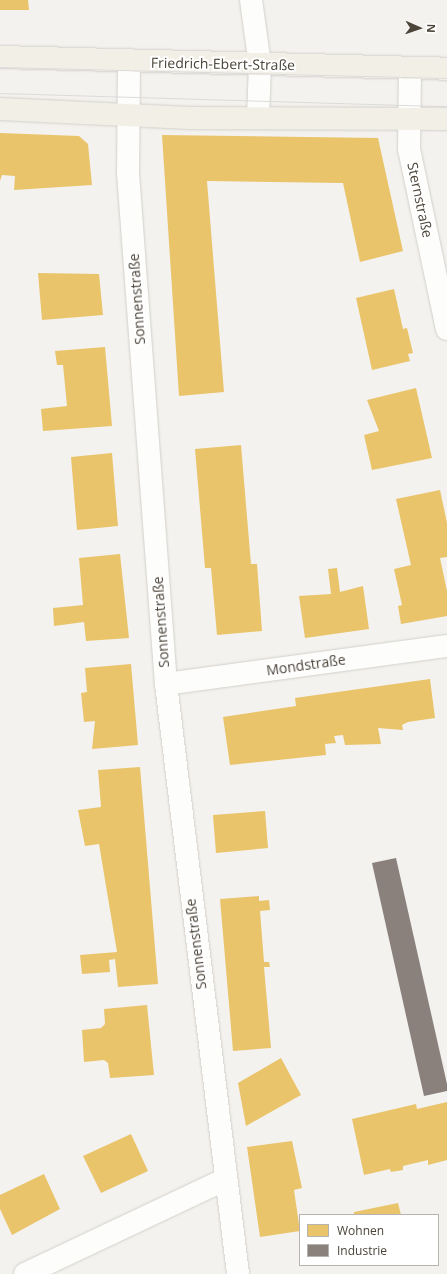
<!DOCTYPE html>
<meta charset="utf-8">
<style>
body{margin:0}
#map{position:relative;width:447px;height:1274px;overflow:hidden;background:#f4f2ee;font-family:"Open Sans",sans-serif}
div>[style]{position:absolute}
[style*='--x']{left:calc(var(--x)*1px);top:calc(var(--y)*1px);width:calc(var(--w)*1px);rotate:calc(var(--a)*1deg)}
.homes>*{inset:0;background:#e9c46a}
.industry>*{inset:0;background:#8a817c}
.roads{filter:drop-shadow(0 0 1px #d2d0cb) drop-shadow(0 0 1px #d2d0cb)}
.minor>*{height:22px;margin:-11px;padding:0 11px;transform-origin:11px;border-radius:11px;background:#fdfdfc}
.major>*{height:22px;margin:-11px;padding:0 11px;transform-origin:11px;border-radius:11px;background:#f2efe6}
.tram>*{height:1px;margin:-0.5px;padding:0 0.5px;transform-origin:0.5px;border-radius:0.5px;background:#dbdbda}
span{translate:-50% -50%;white-space:nowrap;text-align:center;line-height:1.15;-webkit-text-stroke:4px #fff;paint-order:stroke}
.street-label{font-size:14px;color:#4b4439}
.legend{position:absolute;left:299px;top:1214px;width:140px;height:52px;box-sizing:border-box;background:#fff;border:1px solid #b7b4b0;margin:0;padding:5px 7px;list-style:none;font-size:12px;color:#4b4439}
.legend li{display:flex;align-items:center;gap:8px;height:20px}
.legend b{width:20px;border:1px solid #b7b4b0}
.north{position:absolute;left:399px;top:8px;width:40px;height:40px;-webkit-text-stroke:3px #fff;paint-order:stroke;rotate:92deg;font-size:11px;font-weight:700;line-height:16px;text-align:center;color:#4b4439}
.north::after{content:'';display:block;margin:auto;width:14px;height:18px;background:#4b4439;clip-path:polygon(50% 0,100% 100%,50% 72%,0 100%)}
</style>
<div id="map">
<div class="homes">
<i style="clip-path:polygon(0 0,28px 0,29px 10px,0 10px)"></i>
<i style="clip-path:polygon(0 133px,79px 136px,88px 144px,92px 185px,14px 190px,15px 176px,2px 175px,0 181px)"></i>
<i style="clip-path:polygon(162px 135px,378px 138px,403px 251px,360px 262px,343px 183px,207px 181px,224px 392px,179px 396px)"></i>
<i style="clip-path:polygon(38px 273px,99px 274px,103px 315px,42px 320px)"></i>
<i style="clip-path:polygon(394px 289px,403px 329px,407px 328px,413px 353px,408px 354px,410px 361px,372px 370px,356px 298px)"></i>
<i style="clip-path:polygon(105px 347px,112px 426px,43px 431px,41px 409px,67px 406px,63px 365px,57px 365px,55px 351px)"></i>
<i style="clip-path:polygon(416px 388px,432px 458px,372px 470px,364px 435px,379px 431px,367px 400px)"></i>
<i style="clip-path:polygon(241px 445px,251px 564px,257px 564px,262px 631px,217px 635px,211px 568px,205px 568px,195px 449px)"></i>
<i style="clip-path:polygon(112px 453px,118px 526px,77px 530px,71px 457px)"></i>
<i style="clip-path:polygon(440px 490px,447px 523px,447px 557px,440px 558px,447px 591px,447px 616px,401px 624px,398px 606px,402px 605px,394px 569px,411px 565px,396px 499px)"></i>
<i style="clip-path:polygon(120px 554px,129px 638px,86px 641px,84px 622px,54px 626px,53px 608px,83px 605px,79px 558px)"></i>
<i style="clip-path:polygon(337px 568px,340px 592px,363px 586px,369px 629px,305px 638px,299px 596px,331px 594px,328px 569px)"></i>
<i style="clip-path:polygon(131px 664px,138px 745px,92px 749px,95px 721px,84px 722px,81px 693px,87px 692px,85px 668px)"></i>
<i style="clip-path:polygon(430px 679px,435px 718px,408px 722px,402px 725px,403px 730px,378px 728px,381px 744px,345px 745px,343px 735px,334px 736px,336px 743px,325px 744px,326px 755px,230px 765px,223px 717px,296px 706px,295px 698px)"></i>
<i style="clip-path:polygon(140px 767px,158px 984px,118px 987px,115px 959px,109px 960px,110px 972px,82px 974px,80px 955px,117px 952px,99px 844px,85px 846px,78px 810px,101px 807px,98px 770px)"></i>
<i style="clip-path:polygon(265px 811px,268px 848px,216px 853px,213px 815px)"></i>
<i style="clip-path:polygon(259px 896px,259px 901px,269px 900px,270px 910px,260px 911px,264px 962px,269px 962px,270px 967px,264px 967px,271px 1048px,233px 1051px,220px 899px)"></i>
<i style="clip-path:polygon(147px 1005px,154px 1075px,110px 1078px,108px 1063px,104px 1060px,84px 1062px,82px 1030px,101px 1028px,105px 1024px,104px 1009px)"></i>
<i style="clip-path:polygon(281px 1058px,301px 1095px,246px 1126px,238px 1083px)"></i>
<i style="clip-path:polygon(447px 1102px,447px 1160px,428px 1165px,428px 1160px,403px 1166px,403px 1170px,391px 1172px,390px 1169px,364px 1175px,352px 1119px,416px 1104px,417px 1109px)"></i>
<i style="clip-path:polygon(131px 1134px,148px 1171px,101px 1193px,83px 1156px)"></i>
<i style="clip-path:polygon(292px 1141px,302px 1188px,294px 1190px,300px 1231px,260px 1237px,247px 1147px)"></i>
<i style="clip-path:polygon(44px 1174px,60px 1209px,12px 1235px,0 1209px,0 1195px)"></i>
<i style="clip-path:polygon(398px 1203px,401px 1215px,354px 1215px,354px 1212px)"></i>
</div>
<div class="industry">
<i style="clip-path:polygon(396px 858px,447px 1084px,447px 1091px,424px 1096px,372px 863px)"></i>
</div>
<div class="roads">
<div class="minor">
<i style="--x:251;--y:0;--w:66;--a:82.1"></i>
<i style="--x:260;--y:65;--w:53;--a:92.2"></i>
<i style="--x:129;--y:62;--w:111;--a:90.5"></i>
<i style="--x:128;--y:173;--w:512;--a:85.75"></i>
<i style="--x:166;--y:684;--w:594;--a:83.04"></i>
<i style="--x:410;--y:69;--w:80;--a:90.7"></i>
<i style="--x:409;--y:149;--w:184;--a:78.1"></i>
<i style="--x:166;--y:684;--w:284;--a:-7.7"></i>
<i style="--x:25;--y:1274;--w:220;--a:-25.3"></i>
</div>
<div class="major">
<i style="--x:0;--y:57;--w:447;--a:1.5"></i>
<i style="--x:0;--y:109;--w:190;--a:2.7"></i>
<i style="--x:190;--y:118;--w:257;--a:0.2"></i>
</div>
</div>
<div class="tram">
<i style="--x:0;--y:67;--w:447;--a:1.4"></i>
<i style="--x:0;--y:93;--w:447;--a:1.7"></i>
</div>
<div class="street-label">
<span style="left:223px;top:64px;rotate:1deg">Friedrich-Ebert-Straße</span>
<span style="left:420px;top:200px;rotate:78deg">Sternstraße</span>
<span style="left:137px;top:299px;rotate:-94deg">Sonnenstraße</span>
<span style="left:161px;top:622px;rotate:-94deg">Sonnenstraße</span>
<span style="left:306px;top:665px;rotate:-8deg">Mondstraße</span>
<span style="left:196px;top:944px;rotate:-97deg">Sonnenstraße</span>
</div>
<ul class="legend">
<li><b style="height:11px;background:#e9c46a"></b>Wohnen</li>
<li><b style="height:11px;background:#8a817c"></b>Industrie</li>
</ul>
<div class="north">N</div>
</div>
